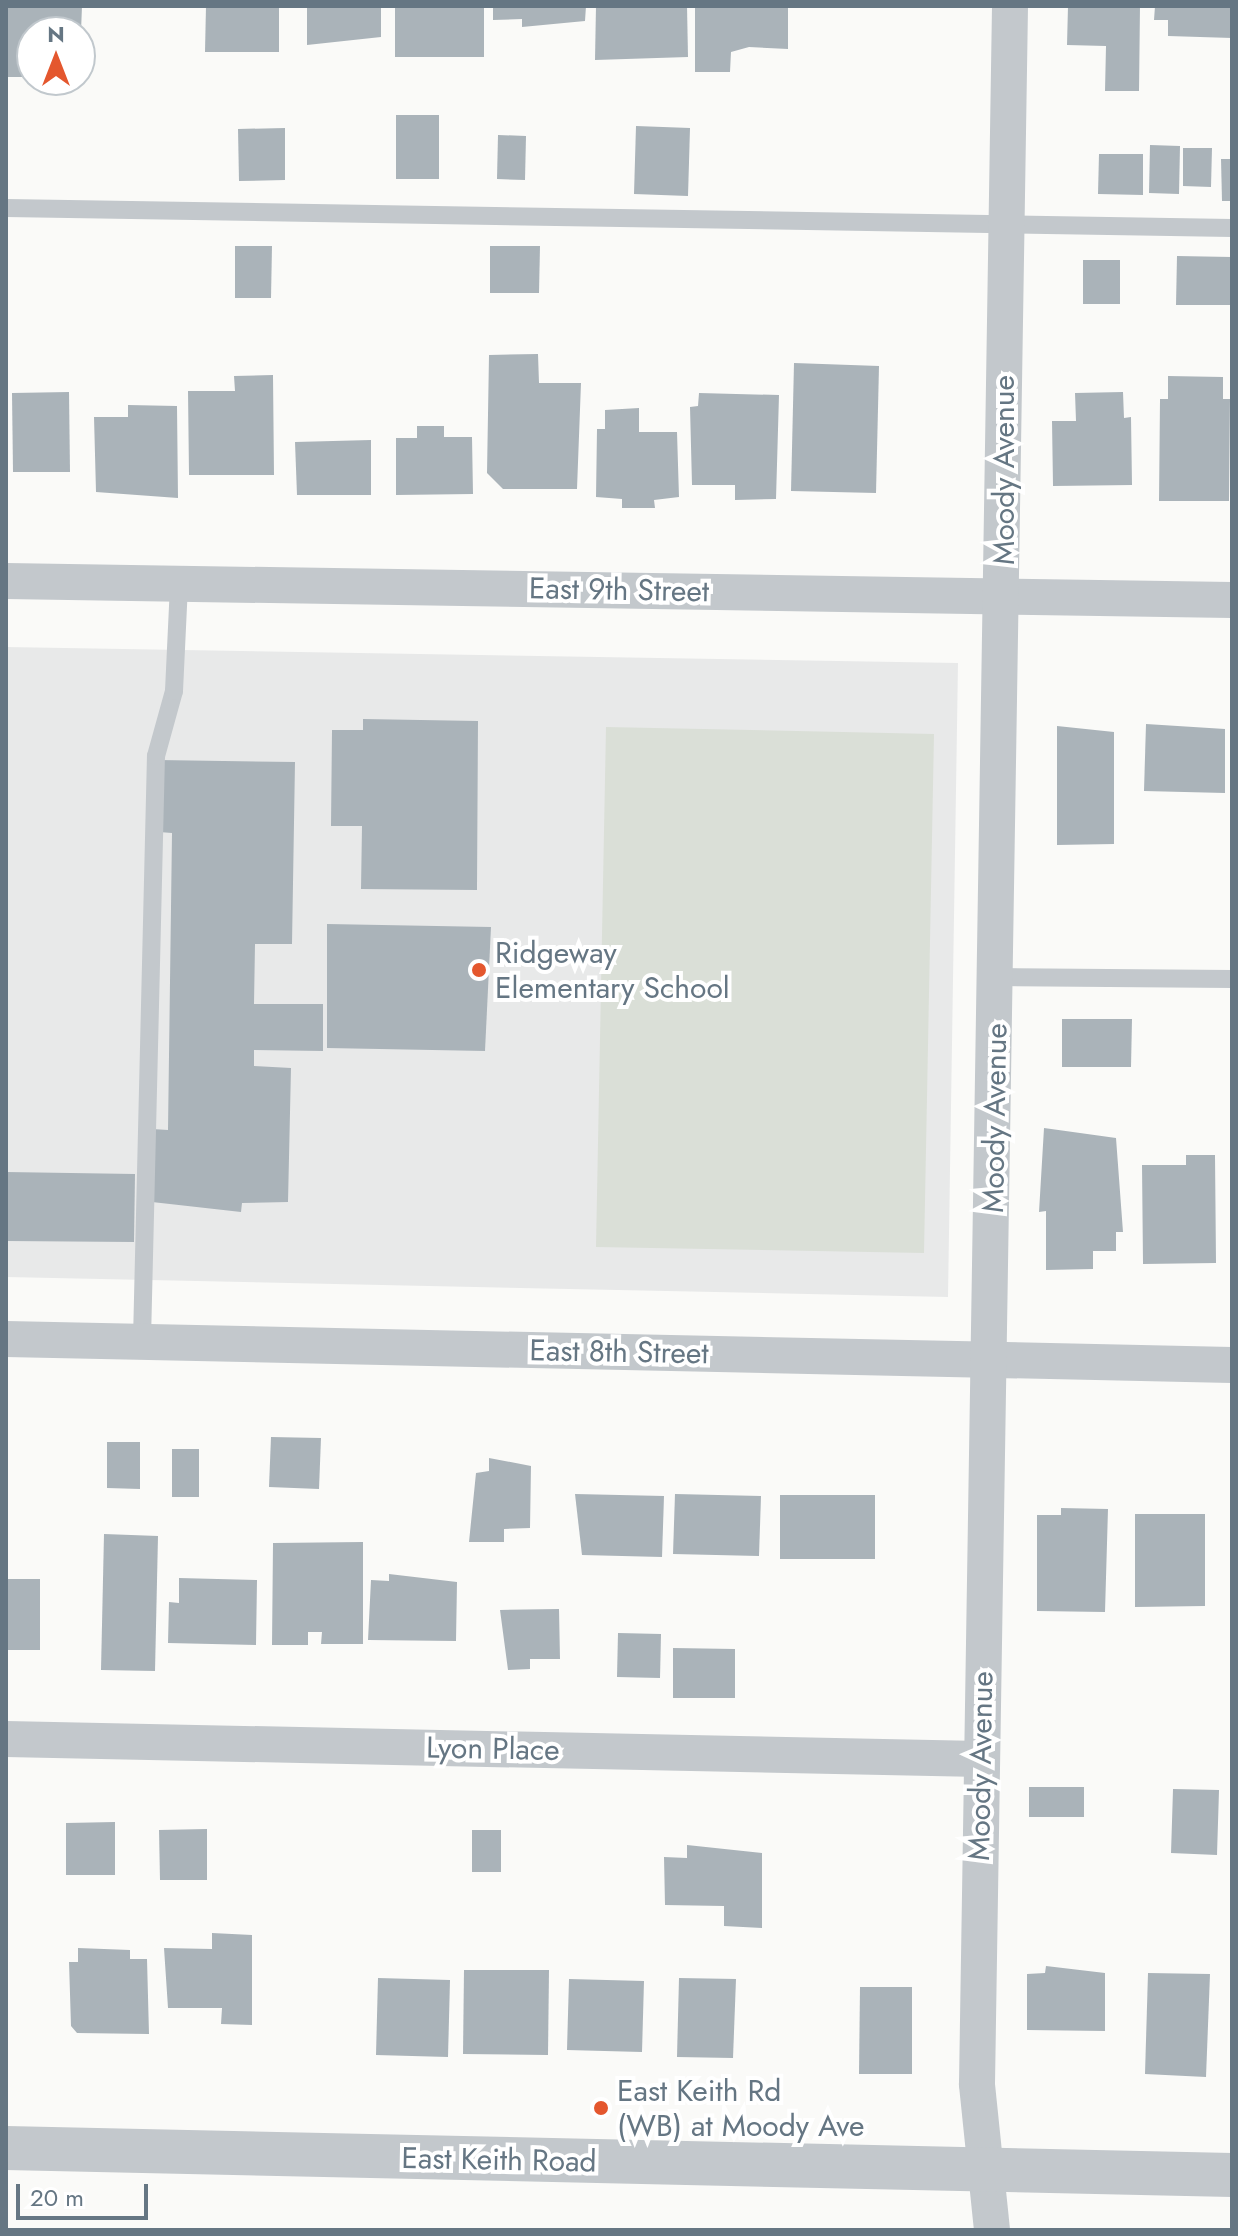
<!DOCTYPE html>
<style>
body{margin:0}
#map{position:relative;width:1238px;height:2236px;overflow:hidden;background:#fafaf8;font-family:Jost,sans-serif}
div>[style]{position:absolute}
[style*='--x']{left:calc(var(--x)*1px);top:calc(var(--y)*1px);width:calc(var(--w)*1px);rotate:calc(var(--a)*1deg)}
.built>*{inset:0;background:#e8e9e9}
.green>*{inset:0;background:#dadfd7}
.building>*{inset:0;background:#aab3b9}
.service>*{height:18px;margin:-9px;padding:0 9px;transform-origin:9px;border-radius:9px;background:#c3c8cc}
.minor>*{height:36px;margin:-18px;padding:0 18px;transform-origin:18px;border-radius:18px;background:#c3c8cc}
.tertiary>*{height:44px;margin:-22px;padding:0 22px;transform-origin:22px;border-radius:22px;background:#c3c8cc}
.dots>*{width:22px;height:22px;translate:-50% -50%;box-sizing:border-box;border:4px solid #fff;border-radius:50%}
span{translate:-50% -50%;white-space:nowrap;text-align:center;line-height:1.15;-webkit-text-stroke:8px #fff;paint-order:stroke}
.street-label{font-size:30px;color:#657683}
.poi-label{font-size:30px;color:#657683}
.left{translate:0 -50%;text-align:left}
.frame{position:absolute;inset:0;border:8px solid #657683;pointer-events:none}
.north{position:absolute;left:16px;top:16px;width:80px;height:80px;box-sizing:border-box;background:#fff;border:2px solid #c1c8cd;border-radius:50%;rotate:0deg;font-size:22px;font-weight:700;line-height:32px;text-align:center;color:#657683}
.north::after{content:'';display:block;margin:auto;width:28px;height:36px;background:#e4572e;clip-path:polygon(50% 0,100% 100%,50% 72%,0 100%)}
.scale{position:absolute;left:16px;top:2184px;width:132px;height:36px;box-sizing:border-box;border:4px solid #657683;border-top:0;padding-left:10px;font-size:24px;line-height:28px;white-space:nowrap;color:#657683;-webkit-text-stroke:6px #fff;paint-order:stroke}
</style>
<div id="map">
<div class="built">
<i style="clip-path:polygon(6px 647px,958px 663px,948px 1297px,6px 1277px)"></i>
</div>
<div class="green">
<i style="clip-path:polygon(606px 727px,934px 734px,924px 1253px,596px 1247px)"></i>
</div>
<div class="building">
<i style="clip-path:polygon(6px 6px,82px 6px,81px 32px,32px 32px,32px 77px,6px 77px)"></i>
<i style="clip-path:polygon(206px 6px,279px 6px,279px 52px,205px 52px)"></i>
<i style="clip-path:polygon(307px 6px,381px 6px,381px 37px,307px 45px)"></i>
<i style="clip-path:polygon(395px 6px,484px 6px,484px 57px,395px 57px)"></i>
<i style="clip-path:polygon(493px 6px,586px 6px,585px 21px,522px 27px,522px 19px,493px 20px)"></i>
<i style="clip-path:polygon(596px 6px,687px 6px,688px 57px,595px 60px)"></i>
<i style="clip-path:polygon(695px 6px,788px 6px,788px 49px,749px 47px,731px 52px,730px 72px,695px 72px)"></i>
<i style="clip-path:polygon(1068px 6px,1140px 6px,1139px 91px,1105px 91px,1106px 46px,1067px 45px)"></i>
<i style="clip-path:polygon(1155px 6px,1232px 6px,1232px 38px,1168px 36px,1168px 20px,1154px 20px)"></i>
<i style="clip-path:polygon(396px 115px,439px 115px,439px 179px,396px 179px)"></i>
<i style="clip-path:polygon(636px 126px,690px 128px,688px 196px,634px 194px)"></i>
<i style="clip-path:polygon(285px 128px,285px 180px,239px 181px,238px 129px)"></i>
<i style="clip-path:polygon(498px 135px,526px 136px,525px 180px,497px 179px)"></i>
<i style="clip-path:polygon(1150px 145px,1180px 146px,1179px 194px,1149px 193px)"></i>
<i style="clip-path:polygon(1183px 148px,1212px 148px,1211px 187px,1183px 186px)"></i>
<i style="clip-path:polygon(1099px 154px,1143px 154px,1143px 195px,1098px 194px)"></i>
<i style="clip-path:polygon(1221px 159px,1232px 159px,1232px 201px,1222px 201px)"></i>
<i style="clip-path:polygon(235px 246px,272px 246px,271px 298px,235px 298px)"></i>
<i style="clip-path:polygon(490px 246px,540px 246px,539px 293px,490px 293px)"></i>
<i style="clip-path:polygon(1177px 256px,1232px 257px,1232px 305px,1176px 305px)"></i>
<i style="clip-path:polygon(1083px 260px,1120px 260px,1120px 304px,1083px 304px)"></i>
<i style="clip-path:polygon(538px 354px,539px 383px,581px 383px,577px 489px,503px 489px,487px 473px,489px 355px)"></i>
<i style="clip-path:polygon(794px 363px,879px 366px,876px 493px,791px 491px)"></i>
<i style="clip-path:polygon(273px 375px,274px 475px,189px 475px,188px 391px,235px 391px,234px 376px)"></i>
<i style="clip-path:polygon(1168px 376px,1223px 377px,1223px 399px,1230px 399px,1229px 501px,1159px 501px,1160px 399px,1168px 399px)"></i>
<i style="clip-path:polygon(69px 392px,70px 472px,13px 472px,12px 393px)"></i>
<i style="clip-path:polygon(1123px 392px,1124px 418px,1131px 417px,1132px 485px,1053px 486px,1052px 421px,1076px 421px,1075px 393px)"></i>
<i style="clip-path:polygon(699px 393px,779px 395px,776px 499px,735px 500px,735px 485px,692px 485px,690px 407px,698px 406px)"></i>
<i style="clip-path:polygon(128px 405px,177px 406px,178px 498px,96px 492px,94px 417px,128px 417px)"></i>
<i style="clip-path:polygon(639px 408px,639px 432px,677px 432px,679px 497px,654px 500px,655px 508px,622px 508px,622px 499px,596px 497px,597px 429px,605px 429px,605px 410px)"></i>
<i style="clip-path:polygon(417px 426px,444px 426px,444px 437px,472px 437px,473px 494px,396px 495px,396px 438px,417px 438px)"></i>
<i style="clip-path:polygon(371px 440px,371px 495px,297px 495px,295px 442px)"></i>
<i style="clip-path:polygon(363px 719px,478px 721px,477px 890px,361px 889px,362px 826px,331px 826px,332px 730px,363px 730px)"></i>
<i style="clip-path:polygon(1146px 724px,1225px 729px,1225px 793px,1144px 791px)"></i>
<i style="clip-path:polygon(1057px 726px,1114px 732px,1114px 844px,1057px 845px)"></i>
<i style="clip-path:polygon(158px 760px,295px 762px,292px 944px,255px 944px,254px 1004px,323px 1004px,323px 1051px,254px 1050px,254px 1066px,291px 1068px,288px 1202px,242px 1203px,241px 1212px,152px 1202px,152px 1129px,168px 1130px,172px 833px,159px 832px)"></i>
<i style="clip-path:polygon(327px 924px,491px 927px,485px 1051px,327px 1048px)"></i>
<i style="clip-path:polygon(1062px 1019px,1132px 1019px,1131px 1067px,1062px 1067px)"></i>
<i style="clip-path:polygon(1044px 1128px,1116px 1138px,1123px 1232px,1116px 1232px,1116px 1251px,1093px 1251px,1093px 1269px,1046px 1270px,1046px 1211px,1039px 1212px)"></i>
<i style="clip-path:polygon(1186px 1155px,1215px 1155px,1216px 1263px,1143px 1264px,1142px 1165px,1186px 1165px)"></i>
<i style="clip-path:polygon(6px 1172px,135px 1174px,134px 1242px,6px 1241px)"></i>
<i style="clip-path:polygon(271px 1437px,321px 1438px,319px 1489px,269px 1487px)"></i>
<i style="clip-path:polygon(107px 1442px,140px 1442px,140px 1489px,107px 1488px)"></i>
<i style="clip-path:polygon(172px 1449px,199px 1449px,199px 1497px,172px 1497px)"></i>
<i style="clip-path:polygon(489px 1458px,531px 1466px,530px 1528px,504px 1529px,504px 1542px,469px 1542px,476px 1473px,489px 1471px)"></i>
<i style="clip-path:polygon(575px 1494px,664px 1496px,662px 1557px,582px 1555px)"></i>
<i style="clip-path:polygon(675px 1494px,761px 1496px,759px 1556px,673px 1554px)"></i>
<i style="clip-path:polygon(780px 1495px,875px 1495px,875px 1559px,780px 1559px)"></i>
<i style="clip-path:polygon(1061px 1508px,1108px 1509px,1105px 1612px,1037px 1611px,1037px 1515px,1061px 1515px)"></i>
<i style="clip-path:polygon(1135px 1514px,1205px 1514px,1205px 1606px,1135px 1607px)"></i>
<i style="clip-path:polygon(104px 1534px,158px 1536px,155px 1671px,101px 1670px)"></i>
<i style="clip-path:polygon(363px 1542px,363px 1644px,321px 1644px,322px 1632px,308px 1632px,308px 1645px,272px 1645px,273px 1543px)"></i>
<i style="clip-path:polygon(389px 1574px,457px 1582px,456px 1641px,368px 1640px,371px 1580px,389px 1581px)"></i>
<i style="clip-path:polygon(179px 1578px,257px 1580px,256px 1645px,168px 1643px,169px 1602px,179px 1603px)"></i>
<i style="clip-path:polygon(6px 1579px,40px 1579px,40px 1650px,6px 1650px)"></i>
<i style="clip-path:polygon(559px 1609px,560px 1659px,530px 1659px,530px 1669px,508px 1670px,500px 1610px)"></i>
<i style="clip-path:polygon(618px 1633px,661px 1634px,660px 1678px,617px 1677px)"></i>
<i style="clip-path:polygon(673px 1648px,735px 1649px,735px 1698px,673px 1698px)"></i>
<i style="clip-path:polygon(1029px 1787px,1084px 1787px,1084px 1817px,1029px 1817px)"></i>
<i style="clip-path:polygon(1173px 1789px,1219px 1790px,1217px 1855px,1171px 1853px)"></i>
<i style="clip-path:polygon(115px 1822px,115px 1875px,66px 1875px,66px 1823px)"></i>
<i style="clip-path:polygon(207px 1829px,207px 1880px,160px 1880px,159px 1830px)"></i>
<i style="clip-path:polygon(472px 1830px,501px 1830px,501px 1872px,472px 1872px)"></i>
<i style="clip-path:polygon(687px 1845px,762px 1853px,762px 1928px,724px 1926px,724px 1906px,665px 1905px,664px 1857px,687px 1858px)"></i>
<i style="clip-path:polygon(212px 1933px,252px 1935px,252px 2025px,221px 2024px,222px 2008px,168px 2008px,164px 1948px,212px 1949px)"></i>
<i style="clip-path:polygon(78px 1948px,130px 1950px,130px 1959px,147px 1959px,149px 2034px,77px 2033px,71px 2026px,69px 1962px,78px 1962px)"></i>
<i style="clip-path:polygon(1046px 1966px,1105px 1973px,1105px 2031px,1027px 2030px,1027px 1974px,1045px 1973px)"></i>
<i style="clip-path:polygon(464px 1970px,549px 1970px,548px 2055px,463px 2054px)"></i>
<i style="clip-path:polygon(1148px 1973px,1210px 1974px,1206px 2077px,1145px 2074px)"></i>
<i style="clip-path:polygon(378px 1978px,450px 1980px,448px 2057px,376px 2055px)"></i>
<i style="clip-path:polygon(679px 1978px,736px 1979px,733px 2058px,677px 2057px)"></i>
<i style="clip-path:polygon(569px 1979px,644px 1981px,642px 2052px,567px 2050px)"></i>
<i style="clip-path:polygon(860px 1987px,912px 1987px,912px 2074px,859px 2074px)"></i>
</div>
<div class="service">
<i style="--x:6;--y:208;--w:1226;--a:0.93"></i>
<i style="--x:998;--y:977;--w:234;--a:0.5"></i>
<i style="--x:142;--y:1340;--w:584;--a:-88.63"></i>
<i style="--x:156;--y:756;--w:67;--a:-74.5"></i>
<i style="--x:174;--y:691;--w:107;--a:-87.3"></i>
</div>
<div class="minor">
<i style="--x:6;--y:581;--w:1226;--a:0.89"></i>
<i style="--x:6;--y:1339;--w:1226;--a:1.21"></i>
<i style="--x:6;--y:1739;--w:975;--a:1.18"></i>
<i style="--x:992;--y:2230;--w:147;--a:-95.9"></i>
<i style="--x:977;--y:2084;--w:2078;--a:-89.09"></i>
</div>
<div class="tertiary">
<i style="--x:6;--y:2148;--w:1226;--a:1.26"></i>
</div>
<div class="dots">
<i style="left:479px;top:970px;background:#e4572e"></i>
<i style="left:601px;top:2108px;background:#e4572e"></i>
</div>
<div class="street-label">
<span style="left:1004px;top:470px;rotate:-90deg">Moody Avenue</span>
<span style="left:619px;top:590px;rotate:1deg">East 9th Street</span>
<span style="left:995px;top:1118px;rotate:-89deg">Moody Avenue</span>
<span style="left:619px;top:1352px;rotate:1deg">East 8th Street</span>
<span style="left:493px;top:1749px;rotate:1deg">Lyon Place</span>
<span style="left:981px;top:1766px;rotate:-89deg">Moody Avenue</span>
<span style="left:499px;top:2160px;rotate:1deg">East Keith Road</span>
</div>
<div class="poi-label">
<span class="left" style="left:495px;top:970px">Ridgeway<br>Elementary School</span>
<span class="left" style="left:617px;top:2108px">East Keith Rd<br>(WB) at Moody Ave</span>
</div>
<div class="frame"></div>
<div class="north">N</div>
<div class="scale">20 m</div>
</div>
